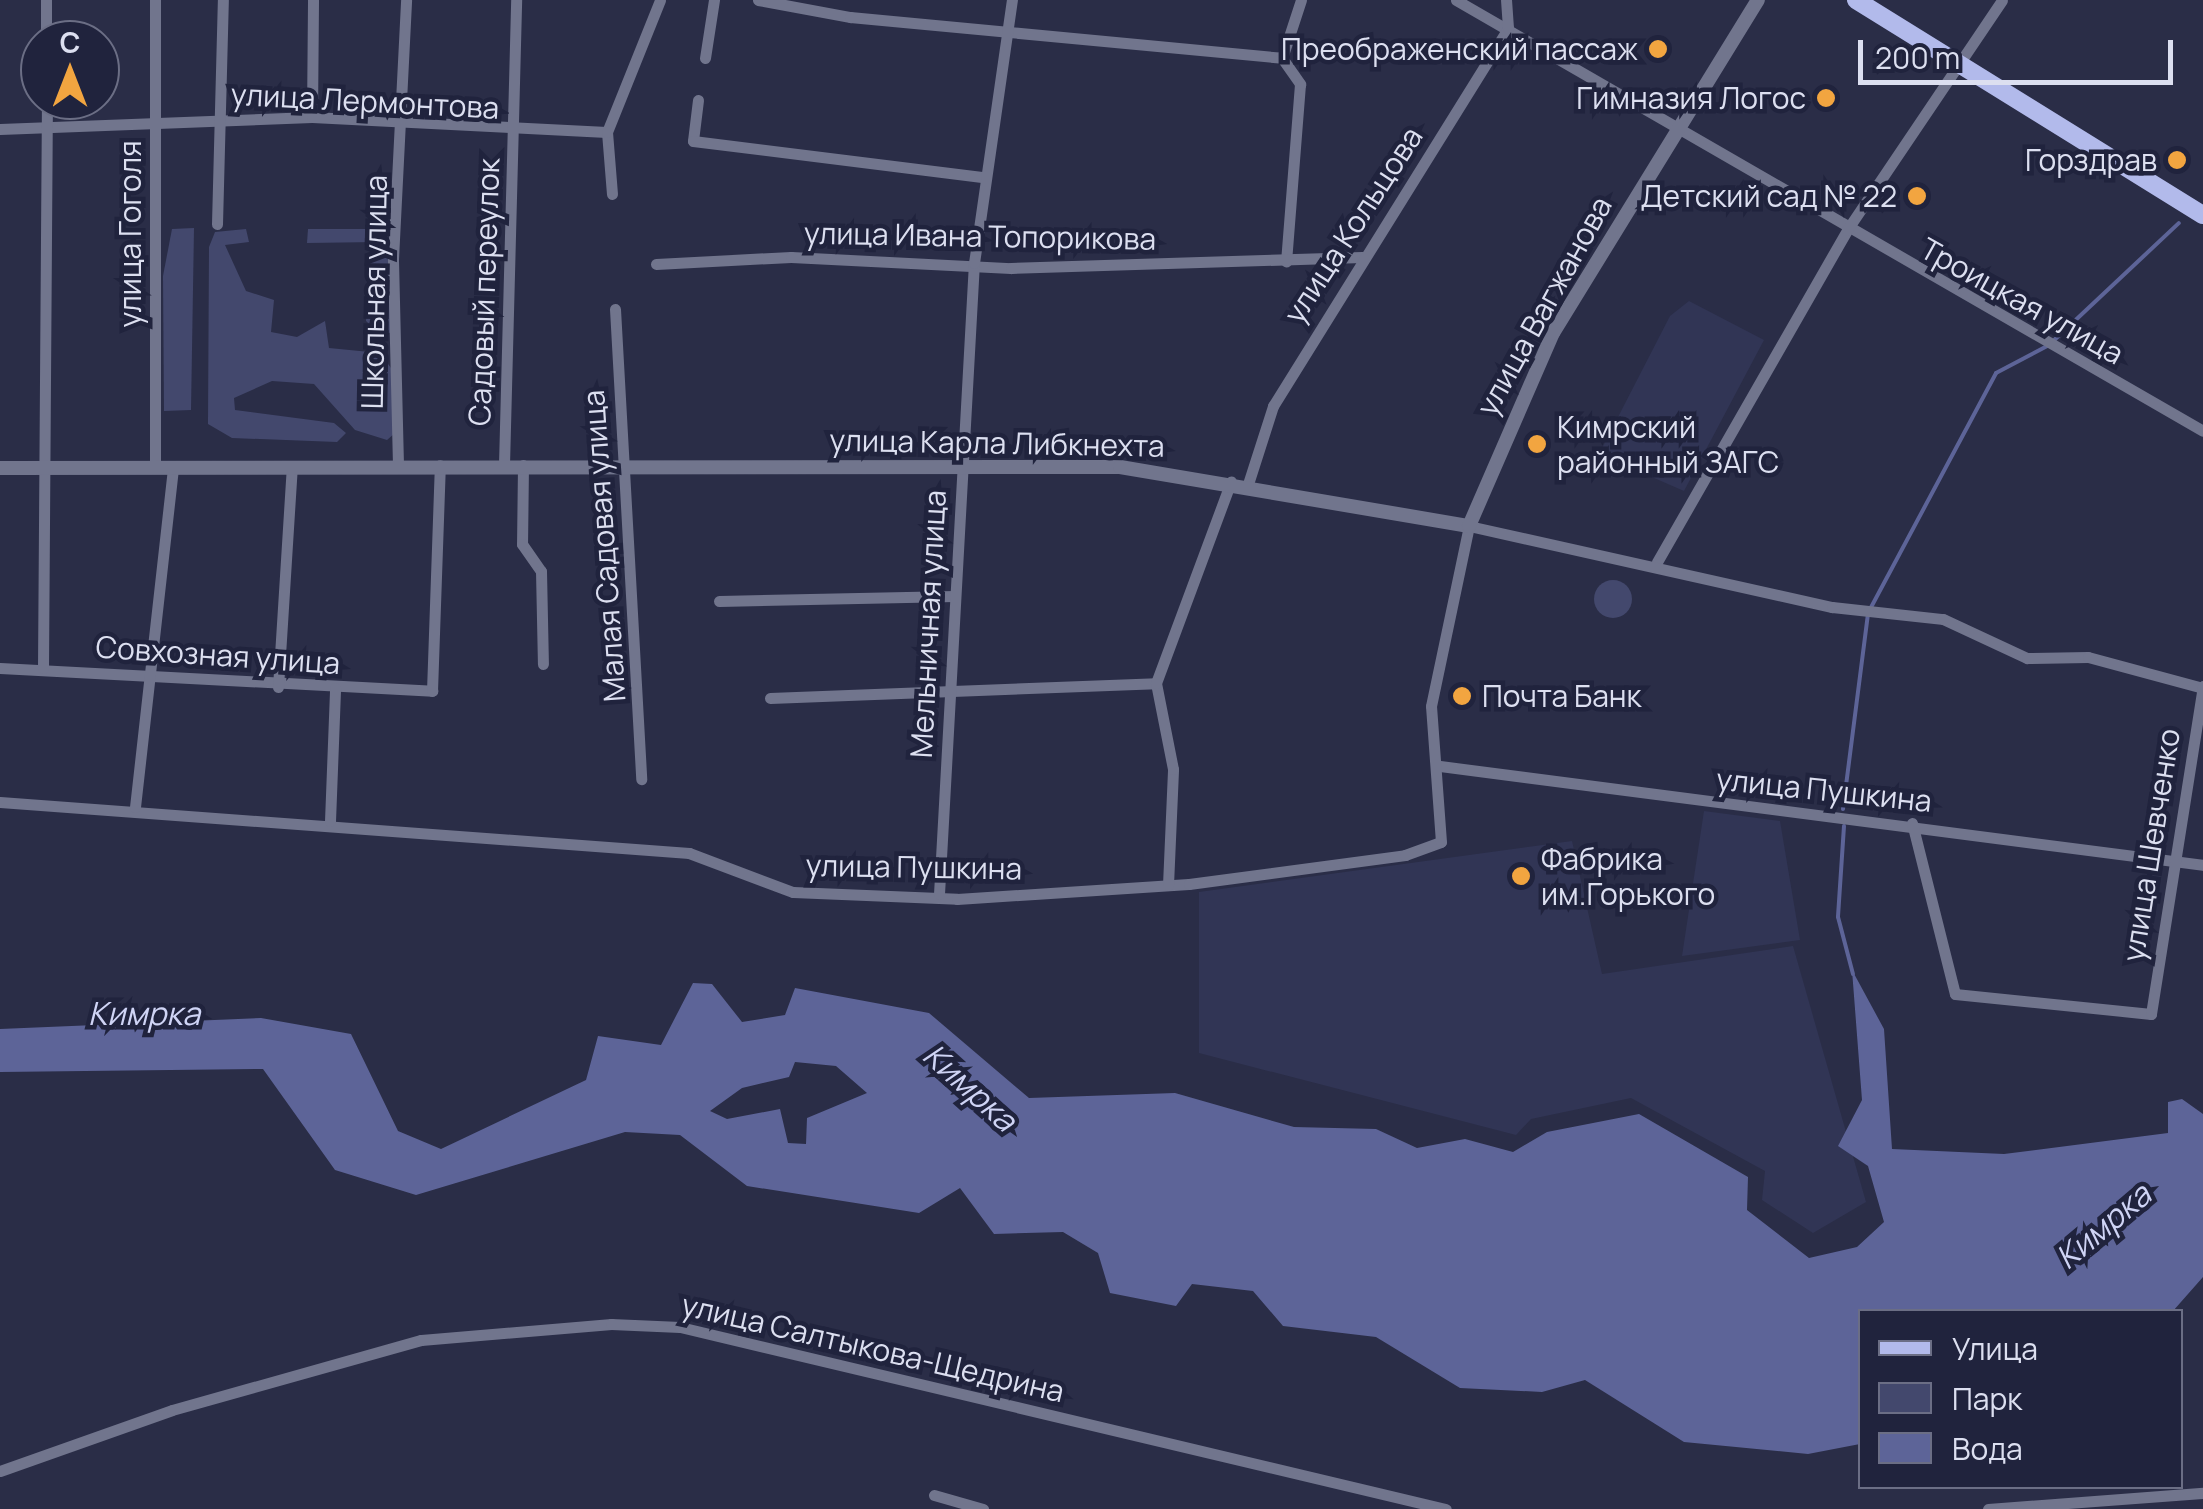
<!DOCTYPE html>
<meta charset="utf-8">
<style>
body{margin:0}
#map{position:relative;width:2203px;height:1509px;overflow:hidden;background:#2a2d47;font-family:Manrope,sans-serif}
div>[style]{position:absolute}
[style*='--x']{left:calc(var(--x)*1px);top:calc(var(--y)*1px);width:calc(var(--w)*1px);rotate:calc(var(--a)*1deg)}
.built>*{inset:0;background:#313555}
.green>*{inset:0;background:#43486d}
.round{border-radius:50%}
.water>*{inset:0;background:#5d6498}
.stream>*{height:4px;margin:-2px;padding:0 2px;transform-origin:2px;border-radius:2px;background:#5d6498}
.minor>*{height:11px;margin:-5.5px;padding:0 5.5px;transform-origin:5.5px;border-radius:5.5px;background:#71758d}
.tertiary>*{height:14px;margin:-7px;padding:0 7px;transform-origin:7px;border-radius:7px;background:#71758d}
.primary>*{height:18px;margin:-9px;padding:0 9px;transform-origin:9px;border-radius:9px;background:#b2baeb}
.dots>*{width:28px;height:28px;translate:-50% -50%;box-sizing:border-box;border:5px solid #20233d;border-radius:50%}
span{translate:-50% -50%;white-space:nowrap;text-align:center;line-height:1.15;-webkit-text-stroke:9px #20233d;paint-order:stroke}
.poi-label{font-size:30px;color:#dcdff0}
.right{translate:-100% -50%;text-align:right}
.left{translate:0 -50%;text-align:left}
.street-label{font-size:30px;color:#dcdff0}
.water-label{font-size:32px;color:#cfd4f5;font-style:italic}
.legend{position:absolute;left:1858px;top:1309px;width:325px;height:180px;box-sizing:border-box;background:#20233d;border:2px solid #6b6e85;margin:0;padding:12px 18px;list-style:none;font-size:30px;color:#dcdff0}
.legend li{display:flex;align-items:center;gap:20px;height:50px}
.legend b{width:50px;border:2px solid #6b6e85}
.north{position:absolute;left:20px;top:20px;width:100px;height:100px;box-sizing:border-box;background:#20233d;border:2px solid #6b6e85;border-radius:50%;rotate:0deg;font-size:28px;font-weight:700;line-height:40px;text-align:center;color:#dcdff0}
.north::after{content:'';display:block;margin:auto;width:35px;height:45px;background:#f2a540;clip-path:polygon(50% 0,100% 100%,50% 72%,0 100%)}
.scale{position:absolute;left:1858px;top:40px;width:315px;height:45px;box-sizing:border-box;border:5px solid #dcdff0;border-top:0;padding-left:12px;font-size:30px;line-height:35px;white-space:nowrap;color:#dcdff0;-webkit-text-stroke:8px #20233d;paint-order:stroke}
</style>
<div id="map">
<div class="built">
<i style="clip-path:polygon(1689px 301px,1764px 340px,1684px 491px,1599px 454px,1670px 316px)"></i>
<i style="clip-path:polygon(1704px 811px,1780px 821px,1800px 940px,1682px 956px)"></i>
<i style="clip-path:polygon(1572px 841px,1602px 974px,1793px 946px,1866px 1202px,1813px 1233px,1762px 1200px,1765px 1171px,1631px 1098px,1531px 1119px,1516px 1135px,1199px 1053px,1199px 892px)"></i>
</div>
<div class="green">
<i style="clip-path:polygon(194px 228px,191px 410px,164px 411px,163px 276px,172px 229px)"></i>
<i style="clip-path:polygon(246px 229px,249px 242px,225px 245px,246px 291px,274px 300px,271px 332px,297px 337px,325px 321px,329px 348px,380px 353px,391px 368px,395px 433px,387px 440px,355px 430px,314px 384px,272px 381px,234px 398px,235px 410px,334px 423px,346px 433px,337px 442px,232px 438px,208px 424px,209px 247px,215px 232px)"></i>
<i style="clip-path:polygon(308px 229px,377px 229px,377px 242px,307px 243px)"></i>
<i style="clip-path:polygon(390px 252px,391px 333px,378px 332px,366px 321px,371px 254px)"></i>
<i class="round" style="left:1594px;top:580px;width:38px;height:38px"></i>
</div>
<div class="water">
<i style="clip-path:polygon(evenodd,1852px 970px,1884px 1029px,1892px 1149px,2004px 1154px,2168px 1133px,2168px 1102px,2182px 1099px,2203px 1114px,2203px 1277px,2173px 1311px,1860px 1312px,1860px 1444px,1808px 1454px,1684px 1442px,1585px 1380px,1542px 1392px,1460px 1388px,1376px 1337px,1283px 1326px,1253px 1291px,1192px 1284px,1176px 1306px,1110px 1293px,1098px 1253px,1063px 1232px,994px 1234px,960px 1188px,919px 1213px,747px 1186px,680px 1135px,625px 1132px,416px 1195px,335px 1170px,263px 1069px,0 1072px,0 1029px,261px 1018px,351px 1034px,398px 1131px,441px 1149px,586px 1080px,598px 1036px,661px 1045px,693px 983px,712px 984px,742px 1022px,785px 1015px,795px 988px,929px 1013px,1029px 1098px,1175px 1093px,1294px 1127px,1376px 1129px,1417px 1148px,1465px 1139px,1513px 1152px,1547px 1132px,1639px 1114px,1748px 1177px,1747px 1210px,1809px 1258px,1857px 1247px,1884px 1222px,1868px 1166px,1838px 1146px,1862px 1100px,1852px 970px,795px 1062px,836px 1066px,867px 1093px,807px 1118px,806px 1144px,788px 1143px,780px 1109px,727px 1119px,710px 1111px,742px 1088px,789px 1077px,795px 1062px)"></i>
</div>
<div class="stream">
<i style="--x:1843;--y:809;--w:198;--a:-82.7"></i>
<i style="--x:1868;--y:613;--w:272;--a:-61.9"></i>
<i style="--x:1996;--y:373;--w:60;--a:-27.8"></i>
<i style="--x:2049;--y:345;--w:178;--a:-43.2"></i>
<i style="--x:1844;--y:826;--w:91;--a:93.8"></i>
<i style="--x:1838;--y:917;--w:59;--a:75.3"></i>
</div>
<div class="minor">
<i style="--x:46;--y:0;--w:40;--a:90"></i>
<i style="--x:758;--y:0;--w:94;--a:10.5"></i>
<i style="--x:850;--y:17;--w:434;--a:5.4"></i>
<i style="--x:1456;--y:0;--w:862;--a:29.98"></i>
<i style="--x:705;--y:58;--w:59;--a:-81.2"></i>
<i style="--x:1282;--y:58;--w:32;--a:55"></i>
<i style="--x:1300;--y:84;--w:178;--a:94.5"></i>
<i style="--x:1282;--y:58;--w:61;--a:-71.9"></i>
<i style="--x:698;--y:100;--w:41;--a:97"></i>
<i style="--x:693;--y:141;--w:293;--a:7.1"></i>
<i style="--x:312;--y:117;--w:117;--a:-89.5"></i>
<i style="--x:0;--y:129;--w:312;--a:-2.2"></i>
<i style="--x:312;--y:117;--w:295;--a:2.9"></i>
<i style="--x:612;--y:194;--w:62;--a:-94.6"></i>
<i style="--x:607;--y:132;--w:142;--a:-68.1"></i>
<i style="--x:217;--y:224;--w:224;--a:-88.5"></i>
<i style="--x:656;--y:264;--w:135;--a:-3"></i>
<i style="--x:791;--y:257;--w:220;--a:2.9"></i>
<i style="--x:1011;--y:268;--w:351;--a:-1.8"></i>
<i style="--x:615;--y:309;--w:471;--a:86.8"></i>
<i style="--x:398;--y:465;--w:206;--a:-91.4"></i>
<i style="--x:393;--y:259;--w:259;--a:-87.1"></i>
<i style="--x:504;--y:465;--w:465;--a:-88.5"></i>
<i style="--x:523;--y:465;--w:79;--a:90.7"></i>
<i style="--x:522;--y:544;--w:33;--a:55"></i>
<i style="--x:541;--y:571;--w:93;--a:88.8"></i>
<i style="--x:155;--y:468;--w:468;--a:-90"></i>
<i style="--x:1248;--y:484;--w:82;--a:-72.2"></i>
<i style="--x:1273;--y:406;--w:445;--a:-58.1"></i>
<i style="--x:1508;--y:28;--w:28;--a:-94"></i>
<i style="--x:1657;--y:562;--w:383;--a:-60.2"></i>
<i style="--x:1847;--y:230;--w:277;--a:-56"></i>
<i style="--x:719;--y:601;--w:236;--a:-1.2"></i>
<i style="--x:0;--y:668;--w:433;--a:3"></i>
<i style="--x:432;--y:691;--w:226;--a:-88"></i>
<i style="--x:43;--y:668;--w:568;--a:-89.6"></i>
<i style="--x:278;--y:687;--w:221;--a:-86.4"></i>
<i style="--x:770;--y:698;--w:386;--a:-2.2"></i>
<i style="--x:1440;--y:766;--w:769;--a:7.39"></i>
<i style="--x:0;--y:802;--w:691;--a:4.23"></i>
<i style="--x:689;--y:853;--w:111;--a:20.6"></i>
<i style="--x:793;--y:892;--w:164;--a:2.4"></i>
<i style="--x:957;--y:899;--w:232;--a:-3.7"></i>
<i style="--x:1189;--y:884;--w:218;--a:-7.6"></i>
<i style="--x:1405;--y:855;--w:38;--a:-20"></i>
<i style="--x:1441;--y:842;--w:136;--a:-94.2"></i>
<i style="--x:1431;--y:706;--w:184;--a:-78.1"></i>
<i style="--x:1469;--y:526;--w:372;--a:12.6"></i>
<i style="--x:1832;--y:607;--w:112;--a:6.2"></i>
<i style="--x:1943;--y:619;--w:93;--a:24.9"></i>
<i style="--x:2027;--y:658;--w:61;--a:-0.9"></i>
<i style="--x:2088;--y:657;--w:119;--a:15.1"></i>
<i style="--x:135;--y:807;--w:341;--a:-83.6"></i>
<i style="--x:330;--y:821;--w:133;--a:-87.8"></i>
<i style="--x:1912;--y:823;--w:176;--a:75.9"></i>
<i style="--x:1955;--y:994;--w:197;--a:5.8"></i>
<i style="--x:2151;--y:1014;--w:332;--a:-81"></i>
<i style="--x:1168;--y:885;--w:116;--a:-87.5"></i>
<i style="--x:1173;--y:769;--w:88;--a:-101.2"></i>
<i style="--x:1156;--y:683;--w:215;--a:-69.6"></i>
<i style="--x:939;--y:894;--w:632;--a:-86.83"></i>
<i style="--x:974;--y:263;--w:266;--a:-81.8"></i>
<i style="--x:0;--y:1471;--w:182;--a:-19.5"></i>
<i style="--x:172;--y:1410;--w:259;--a:-15.7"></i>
<i style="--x:421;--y:1340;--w:191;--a:-4.8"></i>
<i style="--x:611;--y:1324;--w:69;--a:2.5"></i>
<i style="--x:680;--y:1327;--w:787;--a:13.37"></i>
<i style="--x:934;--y:1495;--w:51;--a:15.9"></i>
<i style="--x:1988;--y:1509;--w:216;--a:-4.3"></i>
</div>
<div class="tertiary">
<i style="--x:0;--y:468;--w:1120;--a:-0.05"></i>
<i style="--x:1120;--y:467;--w:354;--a:9.6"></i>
<i style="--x:1469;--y:526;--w:210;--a:-66.5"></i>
<i style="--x:1553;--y:333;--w:391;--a:-58.4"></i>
</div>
<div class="primary">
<i style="--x:1856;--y:0;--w:408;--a:31.8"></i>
</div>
<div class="dots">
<i style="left:1658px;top:49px;background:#f2a540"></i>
<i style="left:1826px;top:98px;background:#f2a540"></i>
<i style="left:2177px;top:160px;background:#f2a540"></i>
<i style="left:1917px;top:196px;background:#f2a540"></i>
<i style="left:1537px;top:444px;background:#f2a540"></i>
<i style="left:1462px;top:696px;background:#f2a540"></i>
<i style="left:1521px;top:876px;background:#f2a540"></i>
</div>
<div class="poi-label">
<span class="right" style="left:1638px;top:49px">Преображенский пассаж</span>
<span class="right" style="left:1806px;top:98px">Гимназия Логос</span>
<span class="right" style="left:2157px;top:160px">Горздрав</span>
<span class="right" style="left:1897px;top:196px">Детский сад № 22</span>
<span class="left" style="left:1557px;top:444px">Кимрский<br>районный ЗАГС</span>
<span class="left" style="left:1482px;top:696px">Почта Банк</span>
<span class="left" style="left:1541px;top:876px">Фабрика<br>им.Горького</span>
</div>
<div class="street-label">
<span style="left:365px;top:101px;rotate:3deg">улица Лермонтова</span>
<span style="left:1353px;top:225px;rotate:-57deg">улица Кольцова</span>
<span style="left:130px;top:234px;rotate:-90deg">улица Гоголя</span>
<span style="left:980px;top:236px;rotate:1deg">улица Ивана Топорикова</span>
<span style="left:374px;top:292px;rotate:-89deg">Школьная улица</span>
<span style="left:484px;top:292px;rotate:-88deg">Садовый переулок</span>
<span style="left:2022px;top:301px;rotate:29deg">Троицкая улица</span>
<span style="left:1544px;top:306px;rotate:-61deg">улица Вагжанова</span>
<span style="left:997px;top:443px;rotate:1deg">улица Карла Либкнехта</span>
<span style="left:604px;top:546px;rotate:-94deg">Малая Садовая улица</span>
<span style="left:928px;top:624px;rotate:-87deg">Мельничная улица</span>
<span style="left:218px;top:655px;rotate:4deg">Совхозная улица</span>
<span style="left:1824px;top:790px;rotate:6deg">улица Пушкина</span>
<span style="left:2151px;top:845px;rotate:-81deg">улица Шевченко</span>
<span style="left:914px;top:867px;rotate:1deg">улица Пушкина</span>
<span style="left:873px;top:1348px;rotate:13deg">улица Салтыкова-Щедрина</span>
</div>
<div class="water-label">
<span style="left:144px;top:1013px">Кимрка</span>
<span style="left:970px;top:1087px;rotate:42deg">Кимрка</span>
<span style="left:2103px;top:1226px;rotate:-40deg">Кимрка</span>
</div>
<ul class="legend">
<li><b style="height:12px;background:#b2baeb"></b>Улица</li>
<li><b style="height:28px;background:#43486d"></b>Парк</li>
<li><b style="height:28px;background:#5d6498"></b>Вода</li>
</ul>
<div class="north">С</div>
<div class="scale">200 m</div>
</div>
